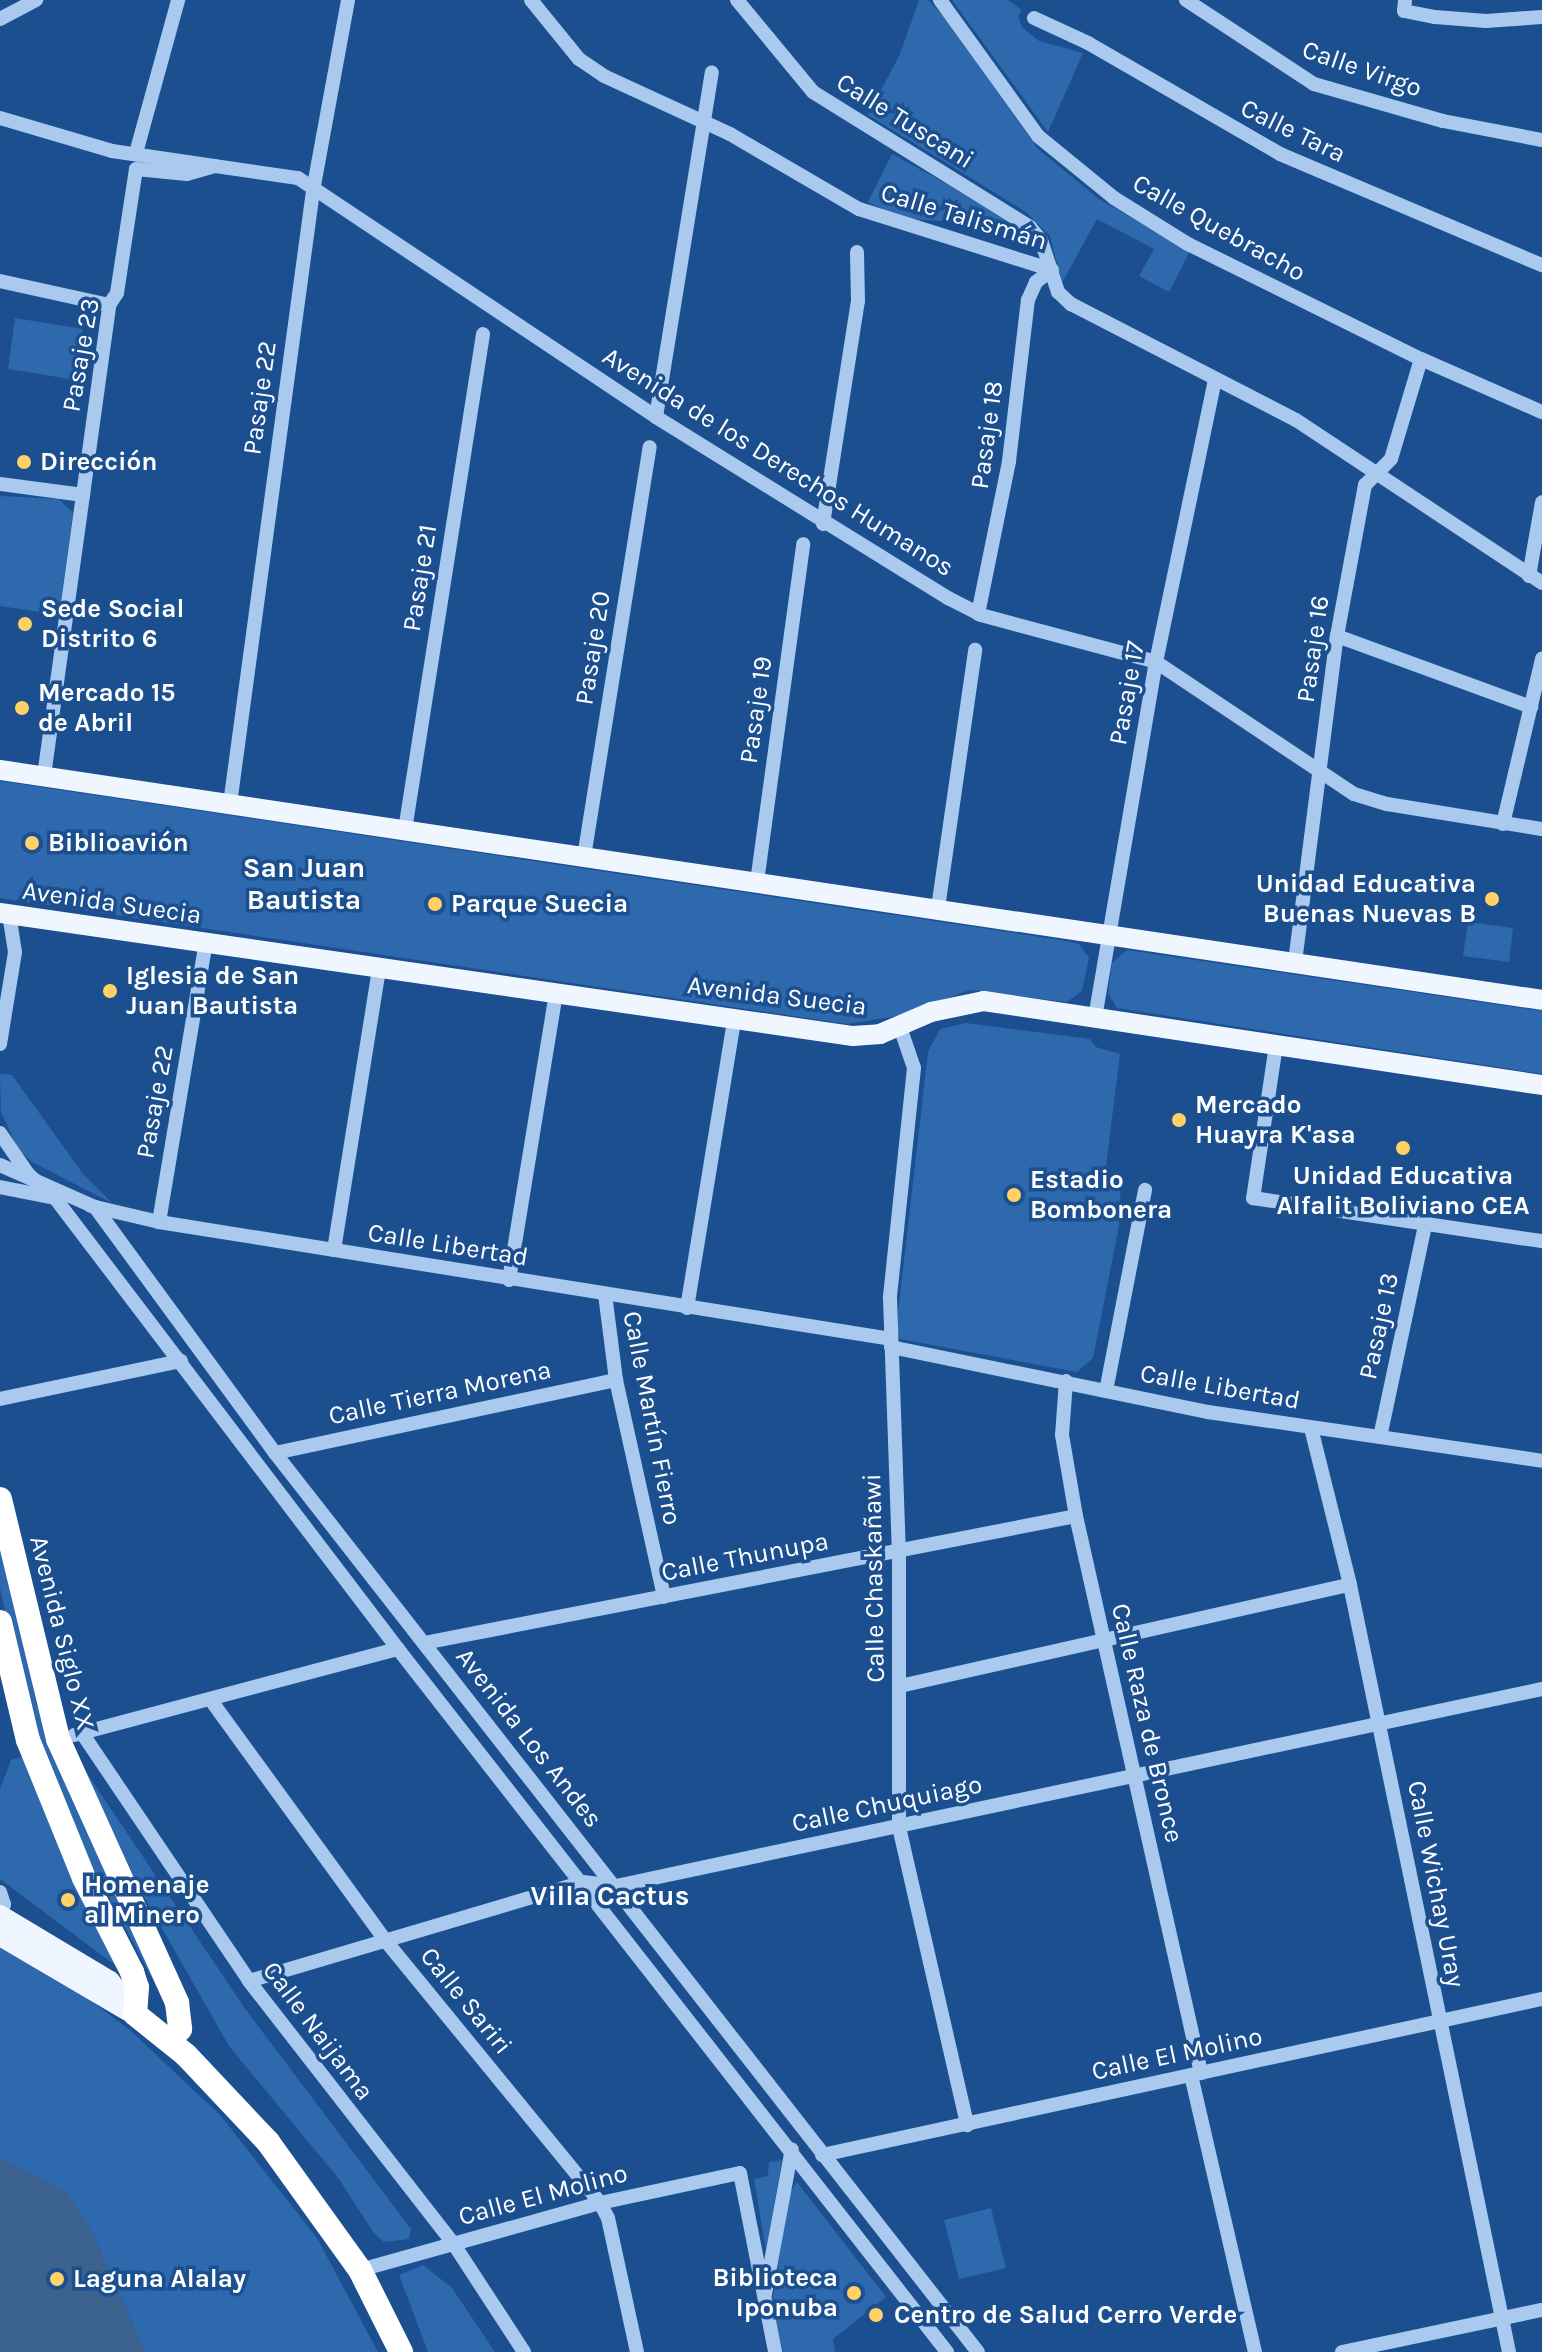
<!DOCTYPE html>
<meta charset="utf-8">
<style>
body{margin:0}
#map{position:relative;width:1542px;height:2352px;overflow:hidden;background:#1b4f8f;font-family:Karla,sans-serif}
div>[style]{position:absolute}
[style*='--x']{left:calc(var(--x)*1px);top:calc(var(--y)*1px);width:calc(var(--w)*1px);rotate:calc(var(--a)*1deg)}
.green>*{inset:0;background:#2e69ad}
.water>*{inset:0;background:#3c6290}
.minor>*{height:14px;margin:-7px;padding:0 7px;transform-origin:7px;border-radius:7px;background:#a9c9ee}
.major>*{height:20px;margin:-10px;padding:0 10px;transform-origin:10px;border-radius:10px;background:#f0f6ff}
.highway>*{height:24px;margin:-12px;padding:0 12px;transform-origin:12px;border-radius:12px;background:#fff}
.dots>*{width:22px;height:22px;translate:-50% -50%;box-sizing:border-box;border:4px solid #1b4f8f;border-radius:50%}
span{translate:-50% -50%;white-space:nowrap;text-align:center;line-height:1.15;-webkit-text-stroke:7px #1b4f8f;paint-order:stroke}
.street-label{font-size:26px;color:#fff}
.poi-label{font-size:26px;color:#fff;font-weight:700}
.left{translate:0 -50%;text-align:left}
.right{translate:-100% -50%;text-align:right}
.neighbourhood-label{font-size:28px;color:#fff;font-weight:700}
</style>
<div id="map">
<div class="green">
<i style="clip-path:polygon(919px 0,928px 0,944px 17px,1038px 149px,1099px 199px,1190px 251px,1169px 292px,1139px 276px,1154px 249px,1097px 219px,1062px 283px,1050px 236px,1026px 212px,868px 115px,900px 54px)"></i>
<i style="clip-path:polygon(952px 0,1008px 0,1022px 10px,1018px 16px,1022px 27px,1039px 41px,1083px 53px,1048px 132px)"></i>
<i style="clip-path:polygon(892px 154px,947px 184px,1030px 235px,1016px 240px,967px 223px,900px 218px,868px 202px)"></i>
<i style="clip-path:polygon(15px 318px,83px 329px,76px 380px,8px 369px)"></i>
<i style="clip-path:polygon(0 496px,59px 499px,73px 513px,59px 615px,0 606px)"></i>
<i style="clip-path:polygon(0 781px,1061px 940px,1079px 944px,1089px 958px,1082px 991px,1067px 1002px,970px 990px,897px 1016px,847px 1024px,0 898px)"></i>
<i style="clip-path:polygon(1468px 922px,1513px 928px,1509px 962px,1463px 956px)"></i>
<i style="clip-path:polygon(1127px 950px,1542px 1011px,1542px 1074px,1117px 1008px,1108px 993px,1112px 963px)"></i>
<i style="clip-path:polygon(966px 1023px,1090px 1039px,1096px 1047px,1120px 1054px,1105px 1175px,1121px 1178px,1119px 1226px,1093px 1358px,1077px 1372px,900px 1339px,896px 1330px,928px 1052px,940px 1029px)"></i>
<i style="clip-path:polygon(0 1074px,12px 1075px,83px 1174px,112px 1203px,32px 1162px,18px 1149px,1px 1112px)"></i>
<i style="clip-path:polygon(0 1540px,36px 1701px,53px 1749px,165px 2003px,79px 1841px,25px 1705px,0 1588px)"></i>
<i style="clip-path:polygon(24px 1756px,116px 1966px,0 1879px,0 1789px,11px 1760px)"></i>
<i style="clip-path:polygon(82px 1766px,246px 2010px,411px 2229px,409px 2239px,384px 2242px,373px 2232px,339px 2179px,229px 2046px,139px 1888px)"></i>
<i style="clip-path:polygon(0 1944px,62px 1979px,130px 2030px,221px 2116px,317px 2238px,378px 2352px,145px 2352px,91px 2230px,0 2157px)"></i>
<i style="clip-path:polygon(782px 2160px,766px 2250px,754px 2179px,768px 2176px,769px 2162px)"></i>
<i style="clip-path:polygon(797px 2182px,886px 2297px,833px 2339px,835px 2352px,783px 2352px,772px 2304px,789px 2193px)"></i>
<i style="clip-path:polygon(991px 2208px,1006px 2268px,959px 2279px,944px 2220px)"></i>
<i style="clip-path:polygon(423px 2265px,452px 2288px,495px 2352px,428px 2352px,399px 2275px)"></i>
</div>
<div class="water">
<i style="clip-path:polygon(0 2157px,66px 2192px,91px 2230px,145px 2352px,0 2352px)"></i>
</div>
<div class="minor">
<i style="--x:531;--y:0;--w:76;--a:50.9"></i>
<i style="--x:579;--y:59;--w:30;--a:34"></i>
<i style="--x:604;--y:76;--w:139;--a:24.7"></i>
<i style="--x:730;--y:134;--w:149;--a:30.2"></i>
<i style="--x:859;--y:209;--w:202;--a:17.5"></i>
<i style="--x:737;--y:0;--w:119;--a:50.4"></i>
<i style="--x:813;--y:92;--w:256;--a:31.9"></i>
<i style="--x:1030;--y:227;--w:17;--a:50"></i>
<i style="--x:1041;--y:240;--w:55;--a:71.9"></i>
<i style="--x:1058;--y:292;--w:18;--a:43"></i>
<i style="--x:1071;--y:304;--w:253;--a:27.3"></i>
<i style="--x:1296;--y:420;--w:295;--a:33.5"></i>
<i style="--x:940;--y:0;--w:168;--a:54.2"></i>
<i style="--x:1038;--y:136;--w:98;--a:39.2"></i>
<i style="--x:1114;--y:198;--w:87;--a:31.9"></i>
<i style="--x:1188;--y:244;--w:260;--a:26.3"></i>
<i style="--x:1421;--y:359;--w:132;--a:23.7"></i>
<i style="--x:1186;--y:0;--w:153;--a:33.3"></i>
<i style="--x:1314;--y:84;--w:134;--a:16"></i>
<i style="--x:1443;--y:121;--w:101;--a:10.9"></i>
<i style="--x:1405;--y:0;--w:11;--a:95"></i>
<i style="--x:1404;--y:11;--w:32;--a:11"></i>
<i style="--x:1435;--y:17;--w:51;--a:4.5"></i>
<i style="--x:1486;--y:21;--w:56;--a:-4.1"></i>
<i style="--x:1034;--y:18;--w:60;--a:24.8"></i>
<i style="--x:1088;--y:43;--w:222;--a:30"></i>
<i style="--x:1280;--y:154;--w:285;--a:23"></i>
<i style="--x:0;--y:19;--w:41;--a:-27.8"></i>
<i style="--x:0;--y:118;--w:117;--a:16.4"></i>
<i style="--x:112;--y:151;--w:188;--a:8.3"></i>
<i style="--x:298;--y:178;--w:430;--a:33.7"></i>
<i style="--x:656;--y:417;--w:344;--a:31.8"></i>
<i style="--x:948;--y:598;--w:37;--a:27"></i>
<i style="--x:981;--y:615;--w:181;--a:15"></i>
<i style="--x:1156;--y:662;--w:238;--a:33.7"></i>
<i style="--x:1354;--y:794;--w:34;--a:17"></i>
<i style="--x:1387;--y:804;--w:157;--a:9.2"></i>
<i style="--x:136;--y:153;--w:159;--a:-74.6"></i>
<i style="--x:0;--y:281;--w:112;--a:12.4"></i>
<i style="--x:656;--y:417;--w:349;--a:-80.8"></i>
<i style="--x:0;--y:484;--w:84;--a:7.5"></i>
<i style="--x:823;--y:524;--w:226;--a:-81.1"></i>
<i style="--x:858;--y:301;--w:49;--a:-91.2"></i>
<i style="--x:1529;--y:576;--w:75;--a:-80"></i>
<i style="--x:978;--y:614;--w:156;--a:-78.5"></i>
<i style="--x:1009;--y:461;--w:162;--a:-83.3"></i>
<i style="--x:1028;--y:300;--w:20;--a:-66"></i>
<i style="--x:1036;--y:282;--w:20;--a:-37"></i>
<i style="--x:1337;--y:636;--w:207;--a:20.1"></i>
<i style="--x:44;--y:776;--w:475;--a:-82.1"></i>
<i style="--x:109;--y:305;--w:14;--a:-56"></i>
<i style="--x:117;--y:293;--w:125;--a:-81.3"></i>
<i style="--x:136;--y:169;--w:51;--a:5.6"></i>
<i style="--x:187;--y:174;--w:29;--a:-16"></i>
<i style="--x:230;--y:804;--w:619;--a:-82.29"></i>
<i style="--x:313;--y:191;--w:194;--a:-79.6"></i>
<i style="--x:1503;--y:824;--w:170;--a:-76.7"></i>
<i style="--x:405;--y:830;--w:502;--a:-81.06"></i>
<i style="--x:584;--y:857;--w:415;--a:-80.9"></i>
<i style="--x:757;--y:882;--w:341;--a:-82.2"></i>
<i style="--x:938;--y:908;--w:261;--a:-81.8"></i>
<i style="--x:1295;--y:962;--w:329;--a:-82.7"></i>
<i style="--x:1337;--y:636;--w:154;--a:-79.5"></i>
<i style="--x:1365;--y:485;--w:37;--a:-45"></i>
<i style="--x:1391;--y:459;--w:104;--a:-73.3"></i>
<i style="--x:1095;--y:1018;--w:361;--a:-80.3"></i>
<i style="--x:1156;--y:662;--w:289;--a:-78.2"></i>
<i style="--x:900;--y:1027;--w:43;--a:71.1"></i>
<i style="--x:914;--y:1068;--w:231;--a:96"></i>
<i style="--x:890;--y:1298;--w:254;--a:88"></i>
<i style="--x:899;--y:1552;--w:275;--a:90"></i>
<i style="--x:899;--y:1827;--w:306;--a:77.1"></i>
<i style="--x:0;--y:1044;--w:93;--a:-80.7"></i>
<i style="--x:15;--y:952;--w:38;--a:-99"></i>
<i style="--x:1276;--y:1045;--w:155;--a:98.5"></i>
<i style="--x:1253;--y:1198;--w:292;--a:8.5"></i>
<i style="--x:0;--y:1133;--w:50;--a:55.7"></i>
<i style="--x:28;--y:1174;--w:36;--a:42"></i>
<i style="--x:55;--y:1198;--w:567;--a:52.75"></i>
<i style="--x:398;--y:1649;--w:892;--a:52.01"></i>
<i style="--x:0;--y:1165;--w:104;--a:23.9"></i>
<i style="--x:95;--y:1207;--w:305;--a:53.8"></i>
<i style="--x:275;--y:1453;--w:1141;--a:51.98"></i>
<i style="--x:0;--y:1187;--w:56;--a:11.3"></i>
<i style="--x:91;--y:1206;--w:70;--a:13.2"></i>
<i style="--x:159;--y:1222;--w:741;--a:9.08"></i>
<i style="--x:159;--y:1222;--w:284;--a:-80.5"></i>
<i style="--x:334;--y:1250;--w:286;--a:-80.9"></i>
<i style="--x:509;--y:1280;--w:291;--a:-80.7"></i>
<i style="--x:605;--y:1294;--w:87;--a:82.7"></i>
<i style="--x:616;--y:1380;--w:222;--a:77.5"></i>
<i style="--x:687;--y:1308;--w:292;--a:-80.7"></i>
<i style="--x:891;--y:1347;--w:324;--a:11.6"></i>
<i style="--x:1208;--y:1412;--w:338;--a:8.3"></i>
<i style="--x:1066;--y:1381;--w:54;--a:94.2"></i>
<i style="--x:1062;--y:1435;--w:82;--a:80.2"></i>
<i style="--x:1076;--y:1516;--w:571;--a:77.35"></i>
<i style="--x:1106;--y:1391;--w:205;--a:-79"></i>
<i style="--x:0;--y:1399;--w:185;--a:-11.9"></i>
<i style="--x:1311;--y:1428;--w:162;--a:76"></i>
<i style="--x:1350;--y:1585;--w:783;--a:78.29"></i>
<i style="--x:1380;--y:1437;--w:217;--a:-78"></i>
<i style="--x:275;--y:1453;--w:349;--a:-12.1"></i>
<i style="--x:424;--y:1643;--w:664;--a:-11.02"></i>
<i style="--x:900;--y:1686;--w:461;--a:-12.7"></i>
<i style="--x:210;--y:1699;--w:298;--a:54"></i>
<i style="--x:385;--y:1940;--w:340;--a:50.7"></i>
<i style="--x:600;--y:2203;--w:17;--a:62"></i>
<i style="--x:608;--y:2218;--w:137;--a:77.8"></i>
<i style="--x:82;--y:1733;--w:299;--a:56"></i>
<i style="--x:249;--y:1981;--w:332;--a:52.1"></i>
<i style="--x:453;--y:2243;--w:130;--a:56.9"></i>
<i style="--x:74;--y:1735;--w:335;--a:-14.9"></i>
<i style="--x:0;--y:1892;--w:13;--a:72"></i>
<i style="--x:4;--y:1904;--w:15;--a:106"></i>
<i style="--x:249;--y:1981;--w:348;--a:-16.5"></i>
<i style="--x:583;--y:1882;--w:33;--a:7"></i>
<i style="--x:616;--y:1886;--w:947;--a:-12.01"></i>
<i style="--x:1191;--y:2075;--w:284;--a:77"></i>
<i style="--x:822;--y:2155;--w:737;--a:-12.23"></i>
<i style="--x:360;--y:2270;--w:249;--a:-15.6"></i>
<i style="--x:600;--y:2203;--w:143;--a:-12.1"></i>
<i style="--x:740;--y:2173;--w:182;--a:78.9"></i>
<i style="--x:765;--y:2294;--w:147;--a:-79.5"></i>
<i style="--x:1342;--y:2352;--w:204;--a:-11.9"></i>
</div>
<div class="major">
<i style="--x:0;--y:770;--w:1559;--a:8.48"></i>
<i style="--x:0;--y:913;--w:862;--a:8.21"></i>
<i style="--x:853;--y:1036;--w:27;--a:-4"></i>
<i style="--x:880;--y:1034;--w:56;--a:-23.3"></i>
<i style="--x:931;--y:1012;--w:54;--a:-11.7"></i>
<i style="--x:984;--y:1001;--w:564;--a:8.56"></i>
<i style="--x:0;--y:1915;--w:128;--a:31"></i>
<i style="--x:110;--y:1981;--w:41;--a:52.9"></i>
<i style="--x:0;--y:1936;--w:148;--a:30.4"></i>
</div>
<div class="highway">
<i style="--x:0;--y:1499;--w:247;--a:76.4"></i>
<i style="--x:58;--y:1739;--w:290;--a:65.7"></i>
<i style="--x:177;--y:2003;--w:26;--a:83"></i>
<i style="--x:180;--y:2029;--w:16;--a:133"></i>
<i style="--x:0;--y:1622;--w:121;--a:76.7"></i>
<i style="--x:28;--y:1740;--w:149;--a:67.9"></i>
<i style="--x:84;--y:1878;--w:106;--a:62.9"></i>
<i style="--x:132;--y:1972;--w:16;--a:72"></i>
<i style="--x:137;--y:1987;--w:27;--a:94"></i>
<i style="--x:135;--y:2014;--w:65;--a:38.8"></i>
<i style="--x:186;--y:2055;--w:120;--a:46.7"></i>
<i style="--x:268;--y:2142;--w:158;--a:54.3"></i>
<i style="--x:360;--y:2270;--w:92;--a:63.4"></i>
</div>
<div class="dots">
<i style="left:24px;top:462px;background:#ffd166"></i>
<i style="left:25px;top:624px;background:#ffd166"></i>
<i style="left:22px;top:708px;background:#ffd166"></i>
<i style="left:32px;top:843px;background:#ffd166"></i>
<i style="left:1492px;top:899px;background:#ffd166"></i>
<i style="left:435px;top:904px;background:#ffd166"></i>
<i style="left:110px;top:991px;background:#ffd166"></i>
<i style="left:1179px;top:1120px;background:#ffd166"></i>
<i style="left:1403px;top:1148px;background:#ffd166"></i>
<i style="left:1014px;top:1195px;background:#ffd166"></i>
<i style="left:68px;top:1900px;background:#ffd166"></i>
<i style="left:57px;top:2279px;background:#ffd166"></i>
<i style="left:854px;top:2293px;background:#ffd166"></i>
<i style="left:876px;top:2315px;background:#ffd166"></i>
</div>
<div class="street-label">
<span style="left:1362px;top:69px;rotate:19deg">Calle Virgo</span>
<span style="left:905px;top:121px;rotate:32deg">Calle Tuscani</span>
<span style="left:1293px;top:131px;rotate:26deg">Calle Tara</span>
<span style="left:964px;top:217px;rotate:17deg">Calle Talismán</span>
<span style="left:1219px;top:228px;rotate:29deg">Calle Quebracho</span>
<span style="left:81px;top:355px;rotate:-80deg">Pasaje 23</span>
<span style="left:260px;top:398px;rotate:-82deg">Pasaje 22</span>
<span style="left:987px;top:435px;rotate:-82deg">Pasaje 18</span>
<span style="left:778px;top:462px;rotate:32deg">Avenida de los Derechos Humanos</span>
<span style="left:420px;top:578px;rotate:-81deg">Pasaje 21</span>
<span style="left:593px;top:648px;rotate:-81deg">Pasaje 20</span>
<span style="left:1313px;top:649px;rotate:-82deg">Pasaje 16</span>
<span style="left:1127px;top:693px;rotate:-80deg">Pasaje 17</span>
<span style="left:756px;top:710px;rotate:-82deg">Pasaje 19</span>
<span style="left:112px;top:903px;rotate:8deg">Avenida Suecia</span>
<span style="left:777px;top:996px;rotate:7deg">Avenida Suecia</span>
<span style="left:155px;top:1102px;rotate:-80deg">Pasaje 22</span>
<span style="left:448px;top:1245px;rotate:9deg">Calle Libertad</span>
<span style="left:1379px;top:1326px;rotate:-78deg">Pasaje 13</span>
<span style="left:1220px;top:1387px;rotate:10deg">Calle Libertad</span>
<span style="left:440px;top:1393px;rotate:-12deg">Calle Tierra Morena</span>
<span style="left:652px;top:1418px;rotate:79deg">Calle Martín Fierro</span>
<span style="left:745px;top:1557px;rotate:-11deg">Calle Thunupa</span>
<span style="left:874px;top:1578px;rotate:-91deg">Calle Chaskañawi</span>
<span style="left:62px;top:1633px;rotate:76deg">Avenida Siglo XX</span>
<span style="left:1147px;top:1723px;rotate:77deg">Calle Raza de Bronce</span>
<span style="left:529px;top:1738px;rotate:52deg">Avenida Los Andes</span>
<span style="left:887px;top:1804px;rotate:-12deg">Calle Chuquiago</span>
<span style="left:1436px;top:1884px;rotate:79deg">Calle Wichay Uray</span>
<span style="left:466px;top:2001px;rotate:51deg">Calle Sariri</span>
<span style="left:318px;top:2031px;rotate:53deg">Calle Naijama</span>
<span style="left:1177px;top:2054px;rotate:-12deg">Calle El Molino</span>
<span style="left:543px;top:2195px;rotate:-15deg">Calle El Molino</span>
</div>
<div class="poi-label">
<span class="left" style="left:40px;top:462px">Dirección</span>
<span class="left" style="left:41px;top:624px">Sede Social<br>Distrito 6</span>
<span class="left" style="left:38px;top:708px">Mercado 15<br>de Abril</span>
<span class="left" style="left:48px;top:843px">Biblioavión</span>
<span class="right" style="left:1476px;top:899px">Unidad Educativa<br>Buenas Nuevas B</span>
<span class="left" style="left:451px;top:904px">Parque Suecia</span>
<span class="left" style="left:126px;top:991px">Iglesia de San<br>Juan Bautista</span>
<span class="left" style="left:1195px;top:1120px">Mercado<br>Huayra K'asa</span>
<span style="left:1403px;top:1191px">Unidad Educativa<br>Alfalit Boliviano CEA</span>
<span class="left" style="left:1030px;top:1195px">Estadio<br>Bombonera</span>
<span class="left" style="left:84px;top:1900px">Homenaje<br>al Minero</span>
<span class="right" style="left:838px;top:2293px">Biblioteca<br>Iponuba</span>
<span class="left" style="left:73px;top:2279px">Laguna Alalay</span>
<span class="left" style="left:894px;top:2315px">Centro de Salud Cerro Verde</span>
</div>
<div class="neighbourhood-label">
<span style="left:304px;top:884px">San Juan<br>Bautista</span>
<span style="left:610px;top:1896px">Villa Cactus</span>
</div>
</div>
